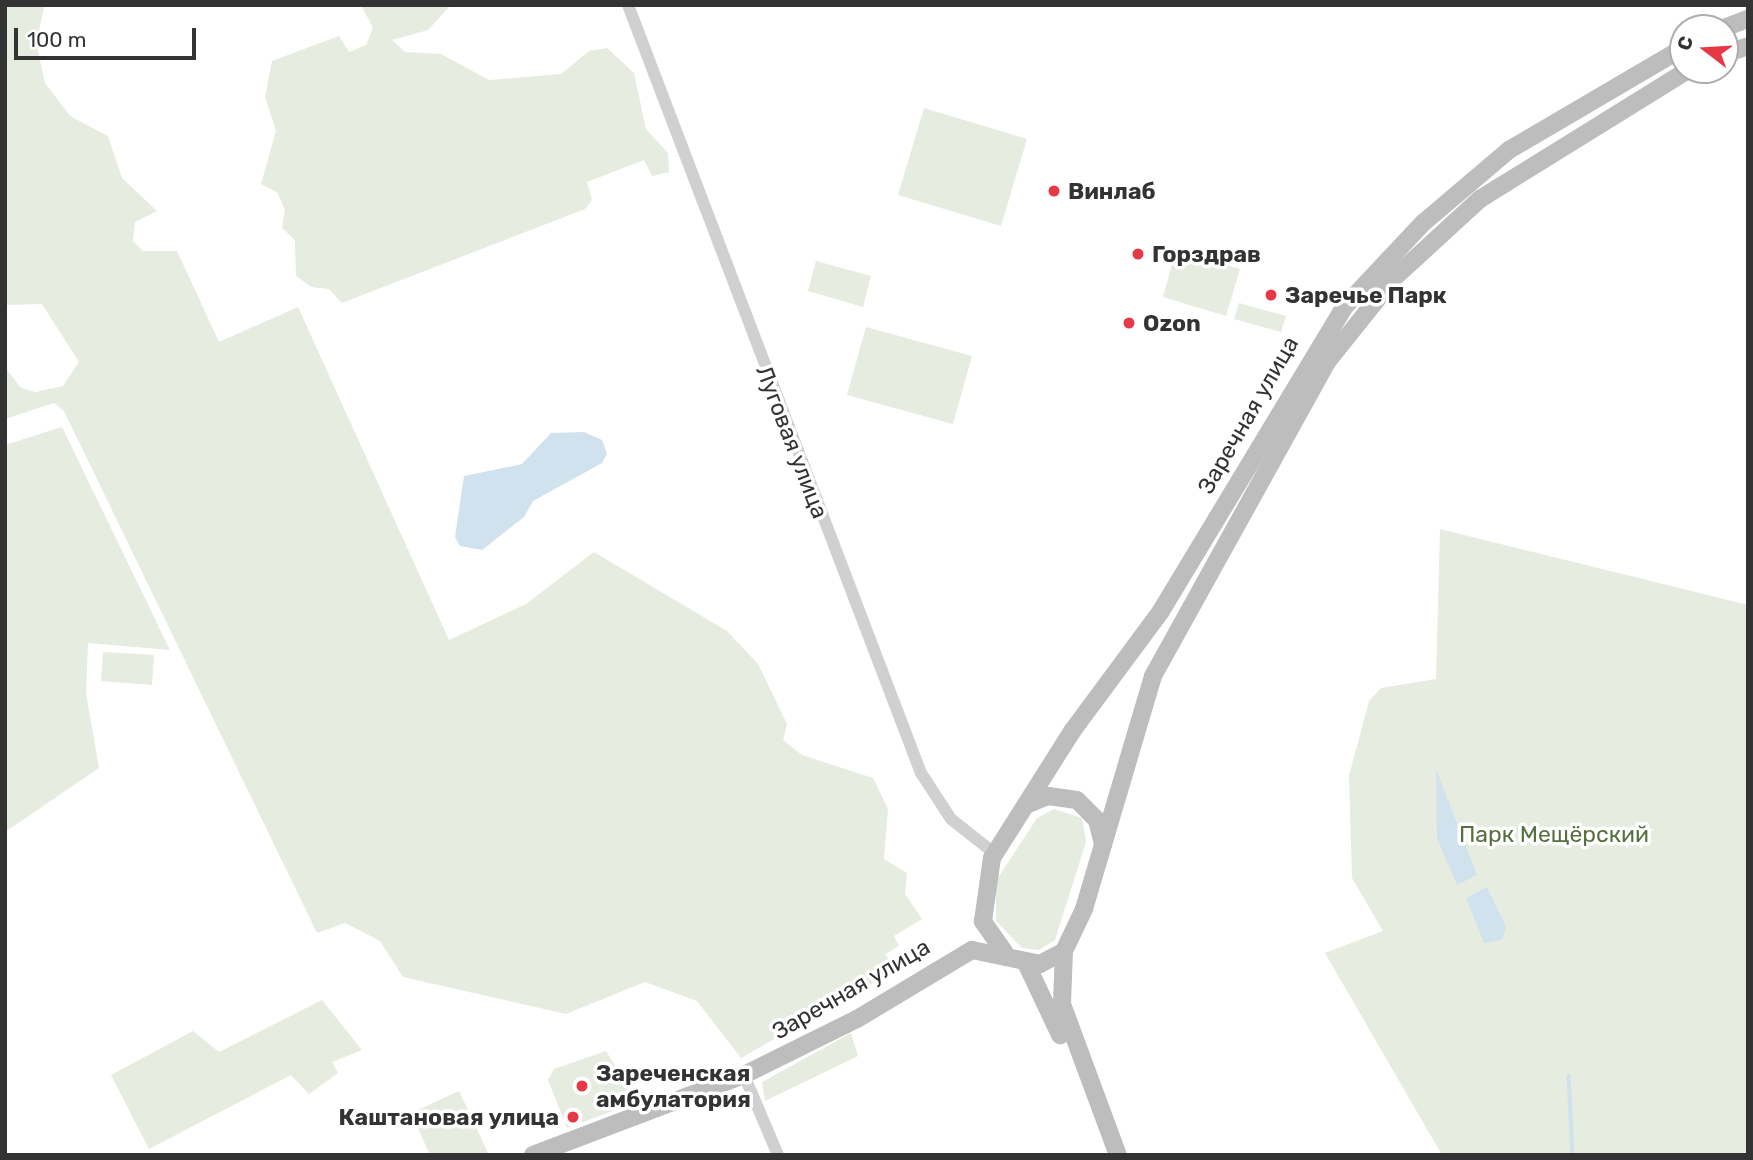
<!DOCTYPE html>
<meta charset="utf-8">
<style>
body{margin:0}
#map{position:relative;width:1753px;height:1160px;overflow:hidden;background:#fff;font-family:Rubik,sans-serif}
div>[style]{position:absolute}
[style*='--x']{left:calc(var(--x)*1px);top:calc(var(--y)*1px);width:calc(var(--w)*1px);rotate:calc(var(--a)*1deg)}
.green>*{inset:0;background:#e6ecdf}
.water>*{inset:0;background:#cfe2ee}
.stream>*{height:3.5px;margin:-1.75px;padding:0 1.75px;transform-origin:1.75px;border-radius:1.75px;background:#cfe2ee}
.street>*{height:12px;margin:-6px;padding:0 6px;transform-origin:6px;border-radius:6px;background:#d0d0d0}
.secondary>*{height:18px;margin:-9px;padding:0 9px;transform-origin:9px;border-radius:9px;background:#bdbdbd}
.dots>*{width:19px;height:19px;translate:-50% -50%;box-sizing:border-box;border:4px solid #fff;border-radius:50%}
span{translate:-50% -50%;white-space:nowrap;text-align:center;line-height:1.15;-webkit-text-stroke:7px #fff;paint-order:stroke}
.poi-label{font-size:23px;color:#333;font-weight:700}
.left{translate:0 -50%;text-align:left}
.right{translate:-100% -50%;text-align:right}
.street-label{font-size:23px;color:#333}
.park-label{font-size:23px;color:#56703f}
.frame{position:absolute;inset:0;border:7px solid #333;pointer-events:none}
.north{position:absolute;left:1669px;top:14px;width:70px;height:70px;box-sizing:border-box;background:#fff;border:2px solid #adadad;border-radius:50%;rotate:287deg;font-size:19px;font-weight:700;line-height:28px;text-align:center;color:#333}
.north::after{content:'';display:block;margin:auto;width:24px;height:32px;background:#e63946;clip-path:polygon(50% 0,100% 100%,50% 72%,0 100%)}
.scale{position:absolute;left:14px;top:28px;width:182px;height:32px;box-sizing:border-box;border:4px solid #333;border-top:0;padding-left:9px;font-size:21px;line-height:24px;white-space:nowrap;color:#333;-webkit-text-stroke:5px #fff;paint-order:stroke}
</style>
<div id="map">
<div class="green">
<i style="clip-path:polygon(5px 5px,45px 5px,36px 42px,45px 83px,70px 116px,108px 136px,122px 178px,157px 211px,135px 222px,133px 241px,143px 251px,177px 251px,219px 342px,298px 307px,449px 640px,526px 604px,594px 552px,727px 631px,758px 664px,787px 724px,783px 740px,802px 755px,873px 778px,888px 809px,884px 859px,907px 873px,905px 894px,922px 919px,894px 936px,899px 946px,885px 954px,896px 970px,741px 1058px,697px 1001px,645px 982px,566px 1014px,403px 977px,380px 941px,345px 923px,317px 933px,64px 411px,54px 403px,5px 419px,5px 367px,21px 388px,35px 392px,63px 386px,79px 362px,42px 304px,5px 305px)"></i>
<i style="clip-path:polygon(361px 5px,451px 5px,428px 30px,392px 40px,405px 52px,441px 54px,489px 80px,561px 74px,589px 51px,607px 48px,634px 73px,646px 129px,668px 153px,669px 172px,652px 176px,644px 160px,587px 182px,592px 200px,585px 209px,342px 303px,329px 289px,311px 287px,296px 276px,295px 240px,282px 228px,285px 210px,277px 192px,261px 184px,276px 131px,265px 97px,272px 61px,339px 36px,349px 52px,366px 45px,373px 28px)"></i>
<i style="clip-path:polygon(924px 108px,1027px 139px,1001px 226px,898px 195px)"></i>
<i style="clip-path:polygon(1176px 250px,1240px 269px,1226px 316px,1163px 297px)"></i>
<i style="clip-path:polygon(816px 261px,871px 276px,863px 307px,808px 291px)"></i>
<i style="clip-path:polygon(1239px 303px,1286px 316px,1281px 332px,1234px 319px)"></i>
<i style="clip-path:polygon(866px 327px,972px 356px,953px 424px,847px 395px)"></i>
<i style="clip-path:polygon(62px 427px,170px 650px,88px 643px,86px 693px,99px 768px,5px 832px,5px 445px)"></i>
<i style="clip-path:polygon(1440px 529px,1748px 605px,1748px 1155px,1442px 1155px,1325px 953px,1383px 931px,1352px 878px,1349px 776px,1369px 701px,1381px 688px,1436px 679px)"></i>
<i style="clip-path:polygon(103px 652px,154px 655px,152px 685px,101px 681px)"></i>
<i style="clip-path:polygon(1054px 809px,1082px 818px,1086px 842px,1055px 940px,1039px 950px,1022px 948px,996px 921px,996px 881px,1037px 818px)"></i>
<i style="clip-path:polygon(322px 1000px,362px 1050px,332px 1062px,338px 1073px,309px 1094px,291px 1075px,149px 1149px,111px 1075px,193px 1031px,219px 1052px)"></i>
<i style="clip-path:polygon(851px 1033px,858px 1056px,765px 1101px,762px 1082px)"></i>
<i style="clip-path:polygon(606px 1051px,637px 1102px,567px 1128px,548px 1080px,554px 1069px)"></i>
<i style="clip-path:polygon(459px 1091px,489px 1155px,430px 1155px,411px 1113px)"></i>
</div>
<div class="water">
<i style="clip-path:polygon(584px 432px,602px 440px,607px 454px,602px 463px,533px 501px,524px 517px,482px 550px,460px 546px,455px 537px,464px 476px,522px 464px,551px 433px)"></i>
<i style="clip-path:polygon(1436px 769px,1477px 875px,1457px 885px,1437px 838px)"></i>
<i style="clip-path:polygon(1487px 887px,1506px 927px,1502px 940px,1484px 943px,1466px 898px)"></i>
</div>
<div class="stream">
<i style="--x:1569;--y:1076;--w:79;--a:87.1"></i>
</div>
<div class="street">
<i style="--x:628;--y:5;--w:822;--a:69.12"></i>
<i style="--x:921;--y:773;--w:55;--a:56.9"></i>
<i style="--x:951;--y:819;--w:55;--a:38.3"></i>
<i style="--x:744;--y:1075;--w:87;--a:67"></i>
</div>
<div class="secondary">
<i style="--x:1724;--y:28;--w:26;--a:-21"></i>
<i style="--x:1725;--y:54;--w:24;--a:-19"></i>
<i style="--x:1026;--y:805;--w:24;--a:-22"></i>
<i style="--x:1048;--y:796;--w:29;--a:8"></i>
<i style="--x:1077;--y:800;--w:28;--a:45"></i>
<i style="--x:1097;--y:820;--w:25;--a:76"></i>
<i style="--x:1064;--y:951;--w:53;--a:92.2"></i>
<i style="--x:1062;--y:1004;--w:161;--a:69.7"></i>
<i style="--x:1005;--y:953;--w:39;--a:-125"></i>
<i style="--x:983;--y:921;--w:64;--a:-81.9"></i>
<i style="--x:992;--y:858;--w:151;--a:-57.7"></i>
<i style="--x:1073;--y:730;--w:148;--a:-53.5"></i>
<i style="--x:1161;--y:611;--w:356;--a:-58.9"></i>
<i style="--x:1345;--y:306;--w:114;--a:-46.8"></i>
<i style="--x:1423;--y:223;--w:113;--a:-40.3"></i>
<i style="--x:1509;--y:150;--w:202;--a:-30.4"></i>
<i style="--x:1026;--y:963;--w:80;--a:64.7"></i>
<i style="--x:533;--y:1155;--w:226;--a:-20.8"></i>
<i style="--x:744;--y:1075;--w:126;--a:-26.4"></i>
<i style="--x:857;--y:1019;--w:134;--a:-31"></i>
<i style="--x:972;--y:950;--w:69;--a:11.6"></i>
<i style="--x:1040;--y:964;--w:27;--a:-28"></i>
<i style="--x:1064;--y:951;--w:47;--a:-64.5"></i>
<i style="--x:1084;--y:909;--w:243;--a:-73.5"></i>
<i style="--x:1153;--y:676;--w:359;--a:-61"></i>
<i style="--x:1327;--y:362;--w:107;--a:-51.4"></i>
<i style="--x:1394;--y:278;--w:117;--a:-42.6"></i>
<i style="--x:1480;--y:199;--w:245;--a:-31.8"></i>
</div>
<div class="dots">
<i style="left:1054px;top:191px;background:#e63946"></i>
<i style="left:1138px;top:254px;background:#e63946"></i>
<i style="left:1271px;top:295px;background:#e63946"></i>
<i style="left:1129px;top:323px;background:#e63946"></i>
<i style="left:582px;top:1086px;background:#e63946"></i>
<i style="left:573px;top:1117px;background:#e63946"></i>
</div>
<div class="poi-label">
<span class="left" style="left:1068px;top:191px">Винлаб</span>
<span class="left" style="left:1152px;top:254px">Горздрав</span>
<span class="left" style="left:1285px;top:295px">Заречье Парк</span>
<span class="left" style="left:1143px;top:323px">Ozon</span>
<span class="left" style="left:596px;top:1086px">Зареченская<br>амбулатория</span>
<span class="right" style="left:559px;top:1117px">Каштановая улица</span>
</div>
<div class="street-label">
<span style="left:1248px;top:415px;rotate:-60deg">Заречная улица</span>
<span style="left:792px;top:442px;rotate:69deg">Луговая улица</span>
<span style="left:851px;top:989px;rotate:-30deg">Заречная улица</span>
</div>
<div class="park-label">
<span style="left:1554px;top:834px">Парк Мещёрский</span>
</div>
<div class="frame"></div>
<div class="north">С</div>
<div class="scale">100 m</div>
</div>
